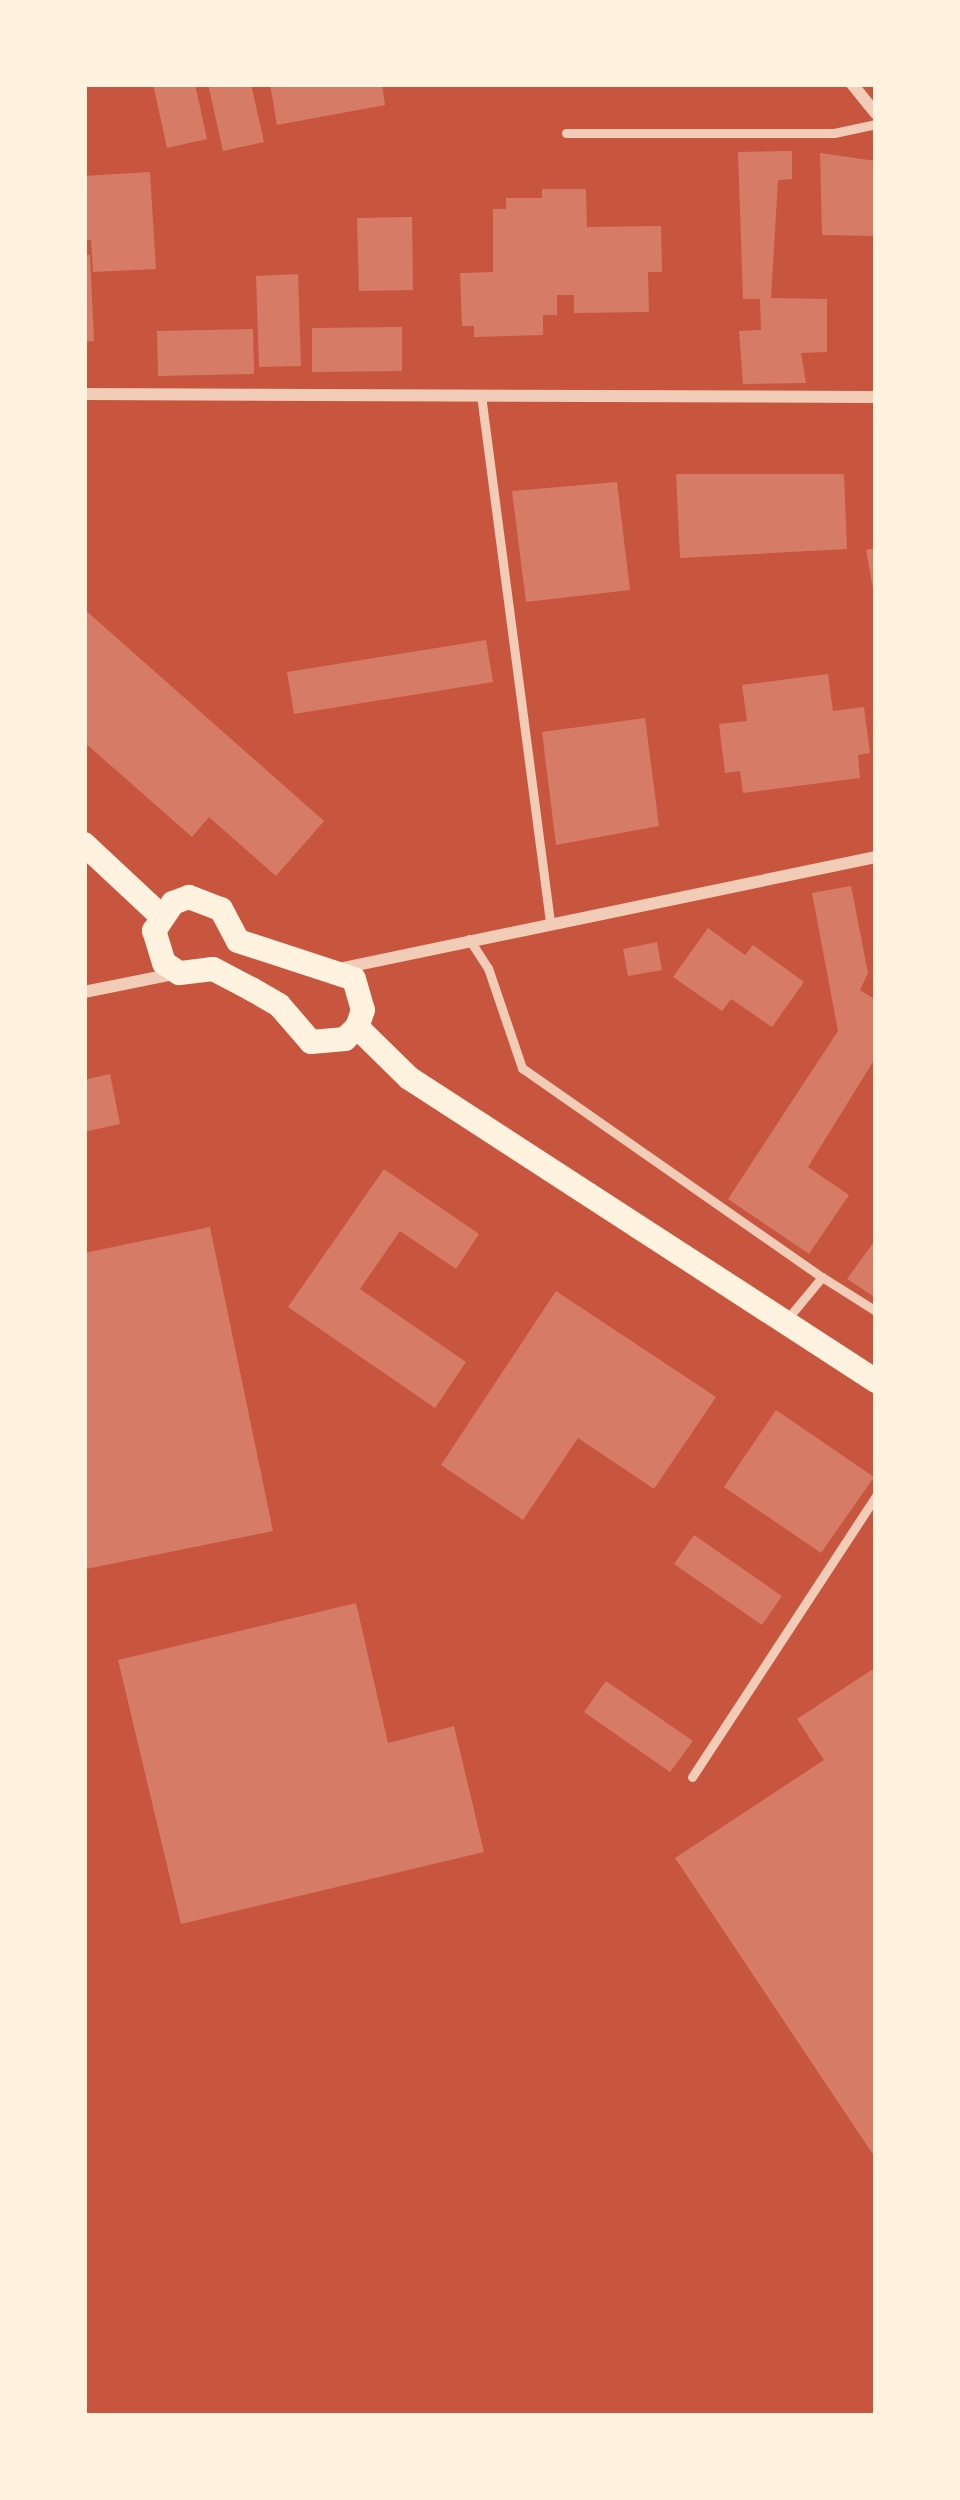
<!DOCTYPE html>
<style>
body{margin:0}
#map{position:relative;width:960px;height:2500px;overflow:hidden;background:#c8553d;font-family:"Noto Sans",sans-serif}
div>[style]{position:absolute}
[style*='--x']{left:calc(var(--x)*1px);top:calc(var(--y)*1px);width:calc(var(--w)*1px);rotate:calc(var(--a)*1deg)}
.building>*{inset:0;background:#d67c66}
.service>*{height:9px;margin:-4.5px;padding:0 4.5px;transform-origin:4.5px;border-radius:4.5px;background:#f1ccb7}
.minor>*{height:12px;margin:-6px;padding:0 6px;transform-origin:6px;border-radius:6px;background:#f1ccb7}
.secondary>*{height:24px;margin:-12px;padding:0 12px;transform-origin:12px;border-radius:12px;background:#fff3e0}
span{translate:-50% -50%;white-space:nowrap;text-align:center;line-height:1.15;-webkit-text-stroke:9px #fff3e0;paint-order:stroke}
.frame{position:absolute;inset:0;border:87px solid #fff3e0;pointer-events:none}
</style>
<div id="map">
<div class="building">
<i style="clip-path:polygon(153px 84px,195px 84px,207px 139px,167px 148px)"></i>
<i style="clip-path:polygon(208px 84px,251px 84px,264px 142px,223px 151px)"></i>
<i style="clip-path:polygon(270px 84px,382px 84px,385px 105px,277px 125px)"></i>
<i style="clip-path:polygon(792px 151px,792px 179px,778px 180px,771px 298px,827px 299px,827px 352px,801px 353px,806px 383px,743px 384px,739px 331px,761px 330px,760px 299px,743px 299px,738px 152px)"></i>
<i style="clip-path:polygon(820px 153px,876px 161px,876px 236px,822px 235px)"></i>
<i style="clip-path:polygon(150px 172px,156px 269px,93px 272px,91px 240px,84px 240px,84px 176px)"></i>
<i style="clip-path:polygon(542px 189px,586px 189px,587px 227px,661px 226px,662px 272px,648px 272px,649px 312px,574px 313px,574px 295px,557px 295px,557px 315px,543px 315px,543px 335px,474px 337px,474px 326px,462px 326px,460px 273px,493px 272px,493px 209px,506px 209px,506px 198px,542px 198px)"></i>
<i style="clip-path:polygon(412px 217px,413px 290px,359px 291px,357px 218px)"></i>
<i style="clip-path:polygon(84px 255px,90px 255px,94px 341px,84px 342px)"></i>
<i style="clip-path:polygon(298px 274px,301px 366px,259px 367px,256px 276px)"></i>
<i style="clip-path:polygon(402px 327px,402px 371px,312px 372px,312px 328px)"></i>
<i style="clip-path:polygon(253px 329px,254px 374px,158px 376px,157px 331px)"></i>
<i style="clip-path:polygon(676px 474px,844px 474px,847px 549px,680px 558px)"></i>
<i style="clip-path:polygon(617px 482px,630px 590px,526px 602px,512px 491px)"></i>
<i style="clip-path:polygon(876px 548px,876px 593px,874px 594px,866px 550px)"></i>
<i style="clip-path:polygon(84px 609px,324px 821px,276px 876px,209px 817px,192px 837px,84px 742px)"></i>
<i style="clip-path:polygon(486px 640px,493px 682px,294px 714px,287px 672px)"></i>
<i style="clip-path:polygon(828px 674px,833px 711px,864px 707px,870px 753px,858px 755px,860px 778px,743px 793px,740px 771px,725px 773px,719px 724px,747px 721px,742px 685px)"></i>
<i style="clip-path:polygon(645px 718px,659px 826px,556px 845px,542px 732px)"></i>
<i style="clip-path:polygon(851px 886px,868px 973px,860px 990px,876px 1000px,876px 1057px,808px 1167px,849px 1195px,809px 1254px,728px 1199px,838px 1031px,812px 893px)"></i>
<i style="clip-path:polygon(708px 928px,745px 955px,753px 945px,804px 982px,772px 1027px,731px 999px,722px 1011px,673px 977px)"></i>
<i style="clip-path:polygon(657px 942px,662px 970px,628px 976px,623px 949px)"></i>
<i style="clip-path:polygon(110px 1074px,120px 1124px,84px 1132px,84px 1080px)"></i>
<i style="clip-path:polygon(384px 1169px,479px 1234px,456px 1269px,400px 1231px,360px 1289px,466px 1362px,435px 1408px,288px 1307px)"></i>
<i style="clip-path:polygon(210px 1227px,273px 1531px,86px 1569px,84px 1253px)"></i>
<i style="clip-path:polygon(876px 1239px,876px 1298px,847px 1279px)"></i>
<i style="clip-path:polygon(556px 1291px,716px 1397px,654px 1489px,578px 1438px,523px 1520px,441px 1465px)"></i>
<i style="clip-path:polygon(776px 1410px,874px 1477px,821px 1553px,724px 1487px)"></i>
<i style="clip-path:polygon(694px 1535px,782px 1596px,762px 1625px,674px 1564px)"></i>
<i style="clip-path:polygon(356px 1603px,388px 1743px,454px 1726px,484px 1852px,181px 1924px,118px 1660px)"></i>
<i style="clip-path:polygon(876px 1667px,876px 2159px,675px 1858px,824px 1760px,797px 1719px)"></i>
<i style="clip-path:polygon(606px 1681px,693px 1741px,670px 1772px,584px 1712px)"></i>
</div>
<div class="service">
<i style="--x:566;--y:133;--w:268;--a:0"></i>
<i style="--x:834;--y:133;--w:43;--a:-12.1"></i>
<i style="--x:481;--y:395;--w:531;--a:82.54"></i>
<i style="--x:469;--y:939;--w:35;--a:57"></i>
<i style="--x:488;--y:968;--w:106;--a:71.2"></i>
<i style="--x:522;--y:1068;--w:366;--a:34.9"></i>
<i style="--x:822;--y:1277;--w:53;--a:129.7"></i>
<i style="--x:822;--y:1277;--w:64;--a:32.2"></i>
<i style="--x:692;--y:1777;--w:336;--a:-56.8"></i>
</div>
<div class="minor">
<i style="--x:852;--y:84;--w:38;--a:51"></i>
<i style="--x:84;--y:394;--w:792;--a:0.22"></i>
<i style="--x:338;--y:969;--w:550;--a:-11.76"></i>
<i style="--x:84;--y:992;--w:96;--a:-11.4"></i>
</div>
<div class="secondary">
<i style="--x:84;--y:844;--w:104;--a:43.1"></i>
<i style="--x:189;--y:897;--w:34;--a:21"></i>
<i style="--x:221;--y:909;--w:36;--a:62"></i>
<i style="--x:238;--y:941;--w:122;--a:18.1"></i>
<i style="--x:354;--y:979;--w:32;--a:74"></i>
<i style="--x:363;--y:1010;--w:18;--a:109"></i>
<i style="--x:357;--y:1027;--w:17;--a:135"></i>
<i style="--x:345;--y:1039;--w:34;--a:175"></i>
<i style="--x:311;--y:1042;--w:49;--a:-130.9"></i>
<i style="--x:279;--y:1005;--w:32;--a:-150"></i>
<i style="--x:251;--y:989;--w:43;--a:-152.2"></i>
<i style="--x:213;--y:969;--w:34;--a:173"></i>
<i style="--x:179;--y:973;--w:18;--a:-146"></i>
<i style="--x:164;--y:963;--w:34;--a:-107"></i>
<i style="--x:154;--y:931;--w:34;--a:-56"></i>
<i style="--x:173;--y:903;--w:17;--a:-21"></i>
<i style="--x:357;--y:1027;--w:73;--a:44.4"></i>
<i style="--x:409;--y:1078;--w:557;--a:32.98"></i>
</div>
<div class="frame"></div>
</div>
